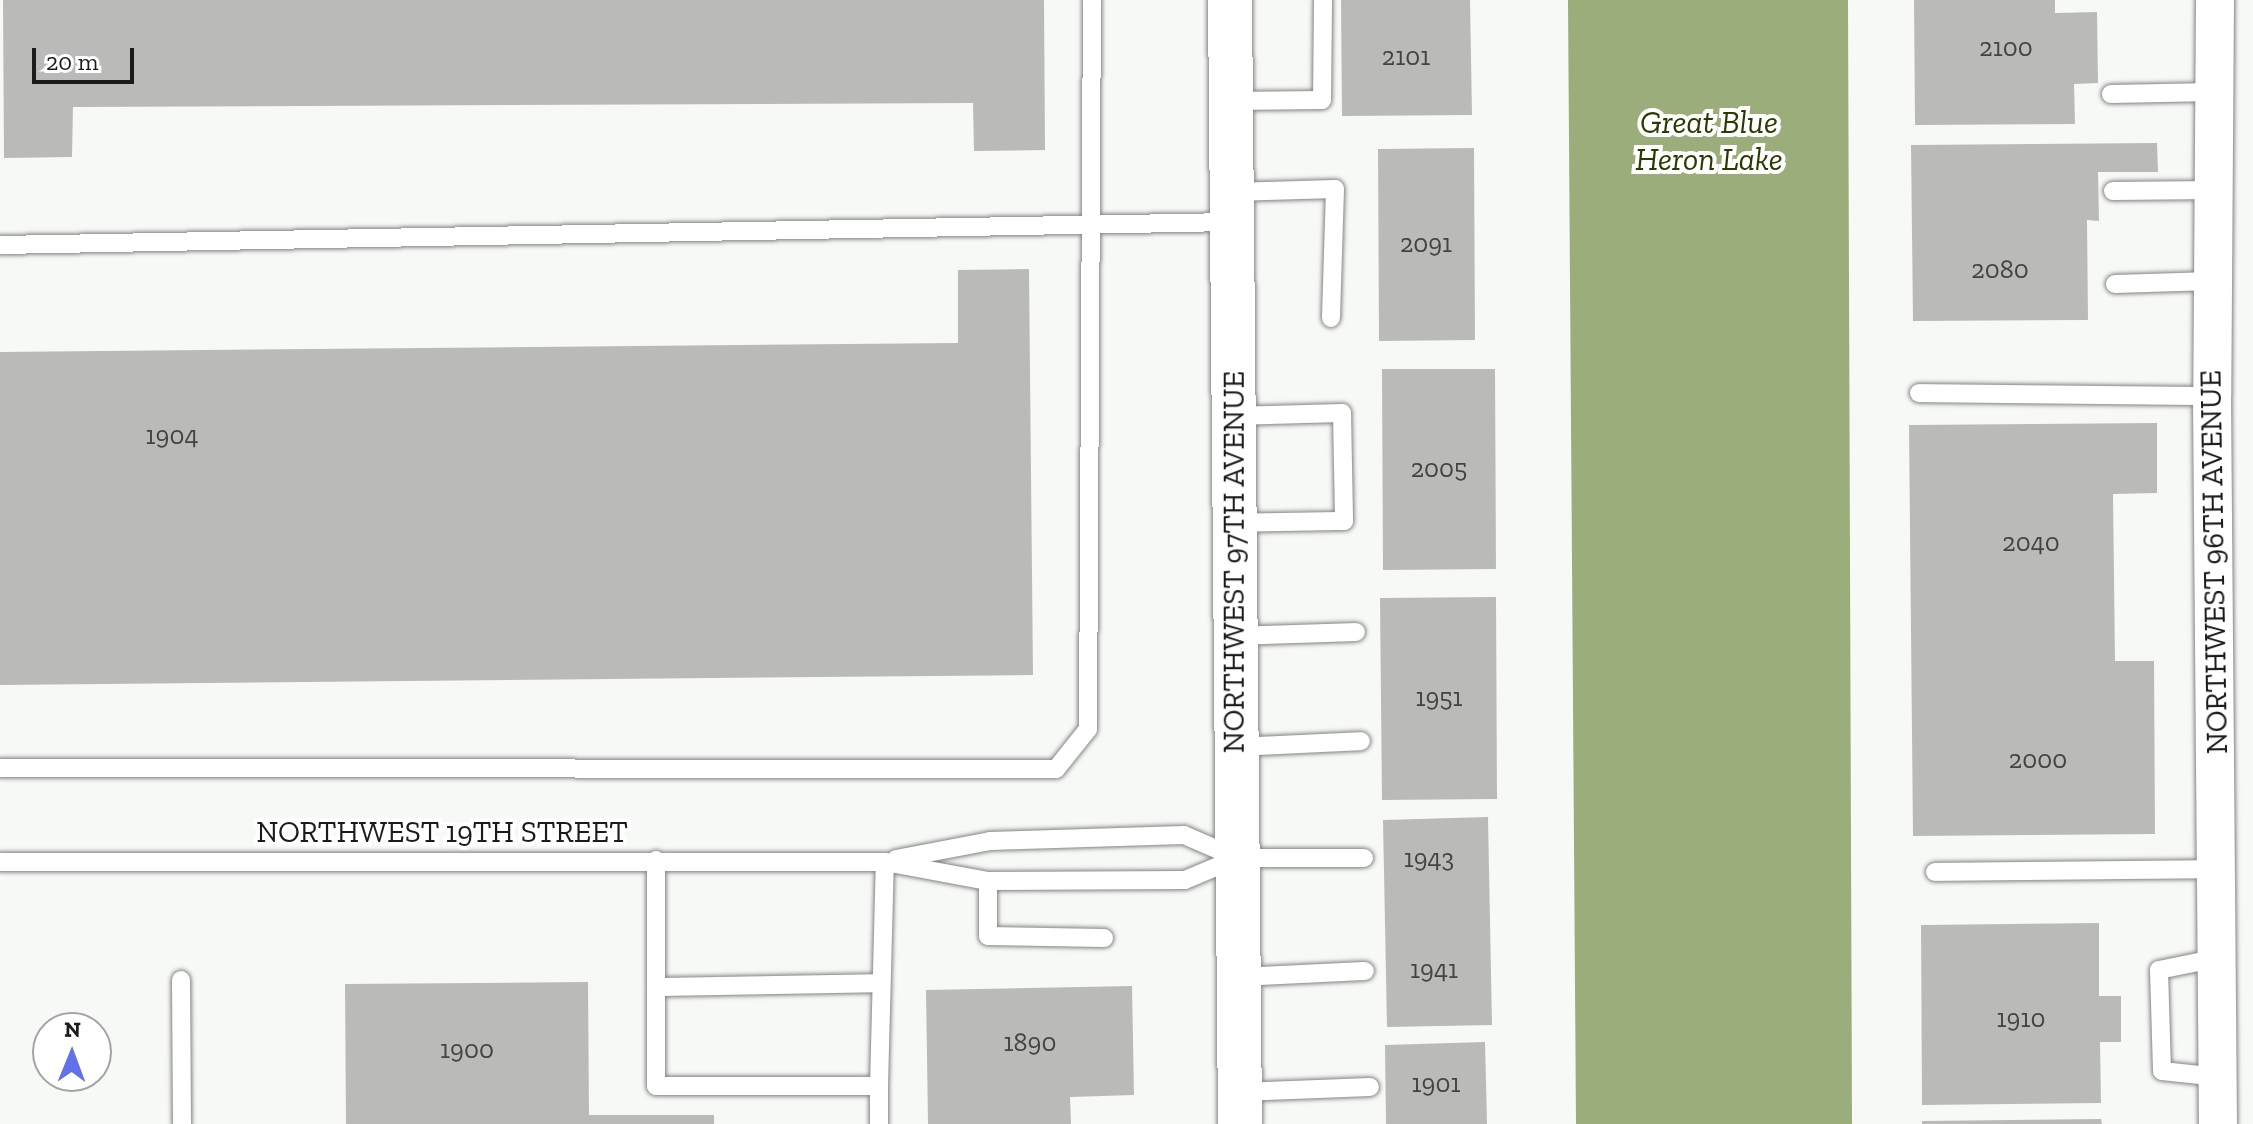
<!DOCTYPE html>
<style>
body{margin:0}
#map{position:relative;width:2253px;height:1124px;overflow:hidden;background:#f7f9f6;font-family:"Zilla Slab",serif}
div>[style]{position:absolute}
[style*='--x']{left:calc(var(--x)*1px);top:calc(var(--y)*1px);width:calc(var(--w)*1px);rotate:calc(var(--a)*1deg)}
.water>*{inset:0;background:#9bad7b}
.building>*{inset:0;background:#babbb9}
.roads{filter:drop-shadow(0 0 2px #848583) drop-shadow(0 0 2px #848583)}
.lane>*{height:18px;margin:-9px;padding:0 9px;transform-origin:9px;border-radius:9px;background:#fff}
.street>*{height:38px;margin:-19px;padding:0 19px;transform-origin:19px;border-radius:19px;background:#fff}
.secondary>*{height:44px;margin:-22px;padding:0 22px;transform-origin:22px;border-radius:22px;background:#fff}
span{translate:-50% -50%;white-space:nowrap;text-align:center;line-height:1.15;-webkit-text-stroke:8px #fff;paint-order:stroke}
.number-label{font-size:26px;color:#424342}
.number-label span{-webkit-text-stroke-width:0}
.street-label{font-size:30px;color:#1a1b1a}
.water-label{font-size:32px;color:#2b3b00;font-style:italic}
.north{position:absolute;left:32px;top:1012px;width:80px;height:80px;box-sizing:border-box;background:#fff;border:2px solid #a3a4a3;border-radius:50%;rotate:1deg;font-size:22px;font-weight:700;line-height:32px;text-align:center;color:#1a1b1a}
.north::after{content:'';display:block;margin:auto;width:28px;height:36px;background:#6171e9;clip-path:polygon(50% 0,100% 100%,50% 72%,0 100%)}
.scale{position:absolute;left:32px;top:48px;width:102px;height:36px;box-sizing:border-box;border:4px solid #1a1b1a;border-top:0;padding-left:10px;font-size:24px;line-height:28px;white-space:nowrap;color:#1a1b1a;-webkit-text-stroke:6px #fff;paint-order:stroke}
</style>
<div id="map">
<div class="water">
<i style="clip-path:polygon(1568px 0,1848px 0,1852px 1124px,1576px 1124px)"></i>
</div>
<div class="building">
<i style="clip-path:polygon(3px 0,1044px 0,1045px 150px,974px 151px,973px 103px,73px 107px,72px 157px,4px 158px)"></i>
<i style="clip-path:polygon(1341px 0,1470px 0,1472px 115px,1342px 116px)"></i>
<i style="clip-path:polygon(1914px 0,2055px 0,2055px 13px,2097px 12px,2098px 83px,2074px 84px,2075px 124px,1915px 125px)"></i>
<i style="clip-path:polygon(2157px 143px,2158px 172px,2098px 172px,2099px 221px,2087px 220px,2088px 320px,1913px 321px,1911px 145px)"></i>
<i style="clip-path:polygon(1474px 148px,1475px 340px,1379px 341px,1378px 149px)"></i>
<i style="clip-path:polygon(1029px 269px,1033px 675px,0 685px,0 352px,958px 343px,958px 270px)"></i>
<i style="clip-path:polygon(1382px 369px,1495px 369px,1496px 569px,1383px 570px)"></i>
<i style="clip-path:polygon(2157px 423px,2157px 493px,2113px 494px,2115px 661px,2154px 661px,2155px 834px,1913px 836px,1909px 425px)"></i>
<i style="clip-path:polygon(1496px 597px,1497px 799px,1382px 800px,1380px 598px)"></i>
<i style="clip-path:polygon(1488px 817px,1492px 1025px,1387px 1027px,1383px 820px)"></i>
<i style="clip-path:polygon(2099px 923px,2099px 996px,2121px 996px,2121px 1042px,2100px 1042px,2101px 1103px,1922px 1105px,1921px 925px)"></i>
<i style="clip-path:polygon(588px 982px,589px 1115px,714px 1115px,714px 1124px,346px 1124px,345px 984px)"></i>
<i style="clip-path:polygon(1132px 986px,1134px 1095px,1070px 1097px,1071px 1124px,928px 1124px,926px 990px)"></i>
<i style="clip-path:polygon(1485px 1042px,1487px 1124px,1386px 1124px,1385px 1045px)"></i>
<i style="clip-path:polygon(2101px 1119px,2102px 1124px,1922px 1124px,1922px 1121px)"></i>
</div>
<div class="roads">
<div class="lane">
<i style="--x:2111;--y:94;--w:103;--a:-1.1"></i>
<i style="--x:1231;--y:101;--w:91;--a:-0.6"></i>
<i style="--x:1322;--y:100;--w:100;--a:-89.4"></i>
<i style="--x:2113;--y:191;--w:101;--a:-0.6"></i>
<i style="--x:1232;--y:192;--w:103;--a:-1.7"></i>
<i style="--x:1335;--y:189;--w:129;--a:91.8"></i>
<i style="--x:0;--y:245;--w:1233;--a:-1.07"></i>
<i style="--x:2115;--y:284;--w:97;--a:-1.8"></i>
<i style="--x:1919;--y:393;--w:293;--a:0.6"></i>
<i style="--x:1232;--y:416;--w:110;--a:-1.6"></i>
<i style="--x:1342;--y:413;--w:108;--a:88.9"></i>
<i style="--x:1344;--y:521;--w:111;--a:179"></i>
<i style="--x:1234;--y:636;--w:122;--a:-1.9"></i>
<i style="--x:1235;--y:747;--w:126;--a:-2.7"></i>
<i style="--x:0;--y:768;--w:1056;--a:0.05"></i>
<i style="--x:1056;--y:769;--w:51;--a:-51.3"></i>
<i style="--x:1088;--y:729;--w:729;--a:-89.69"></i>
<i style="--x:896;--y:859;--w:96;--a:-10.8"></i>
<i style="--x:990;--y:841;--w:194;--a:-1.8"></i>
<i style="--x:1184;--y:835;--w:56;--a:23.3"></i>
<i style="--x:656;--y:860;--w:226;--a:90"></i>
<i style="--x:656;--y:1086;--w:223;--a:0"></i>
<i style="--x:879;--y:1086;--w:224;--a:-88.5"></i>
<i style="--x:0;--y:862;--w:885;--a:0"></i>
<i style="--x:885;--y:862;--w:105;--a:10.5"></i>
<i style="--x:988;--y:881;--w:197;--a:-0.3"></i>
<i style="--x:1185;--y:880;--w:56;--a:-22.9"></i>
<i style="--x:1237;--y:858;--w:127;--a:0"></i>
<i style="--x:1935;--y:872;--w:283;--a:-0.6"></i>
<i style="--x:988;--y:881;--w:55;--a:90"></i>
<i style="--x:988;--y:936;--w:116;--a:1"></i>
<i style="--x:1238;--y:977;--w:127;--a:-2.7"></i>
<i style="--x:181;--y:980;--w:144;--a:89.6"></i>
<i style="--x:656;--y:987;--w:225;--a:-1"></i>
<i style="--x:2218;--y:1077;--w:56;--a:-173.9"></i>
<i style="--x:2162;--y:1071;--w:101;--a:-91.7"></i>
<i style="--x:2159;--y:970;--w:60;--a:-11.5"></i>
<i style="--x:1240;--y:1092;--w:130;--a:-2.2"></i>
<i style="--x:879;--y:1124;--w:38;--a:-90"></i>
</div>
<div class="street">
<i style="--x:2215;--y:0;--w:396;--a:90.4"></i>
<i style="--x:2212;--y:396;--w:728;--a:89.53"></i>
</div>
<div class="secondary">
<i style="--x:1230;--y:0;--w:1124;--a:89.49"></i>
</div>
</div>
<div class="number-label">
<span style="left:2006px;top:48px">2100</span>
<span style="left:1406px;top:57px">2101</span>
<span style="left:1426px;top:244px">2091</span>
<span style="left:2000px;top:270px">2080</span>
<span style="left:172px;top:436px">1904</span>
<span style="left:1439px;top:469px">2005</span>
<span style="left:2031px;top:543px">2040</span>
<span style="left:1439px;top:698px">1951</span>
<span style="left:2038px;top:760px">2000</span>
<span style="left:1429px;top:859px">1943</span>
<span style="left:1434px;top:970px">1941</span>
<span style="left:2021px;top:1019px">1910</span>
<span style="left:1030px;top:1043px">1890</span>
<span style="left:467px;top:1050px">1900</span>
<span style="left:1436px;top:1084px">1901</span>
</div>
<div class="street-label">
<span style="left:1234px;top:562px;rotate:-90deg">NORTHWEST 97TH AVENUE</span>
<span style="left:2214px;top:562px;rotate:-91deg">NORTHWEST 96TH AVENUE</span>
<span style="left:442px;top:832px">NORTHWEST 19TH STREET</span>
</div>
<div class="water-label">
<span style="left:1709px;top:141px">Great Blue<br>Heron Lake</span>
</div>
<div class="north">N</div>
<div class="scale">20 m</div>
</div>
